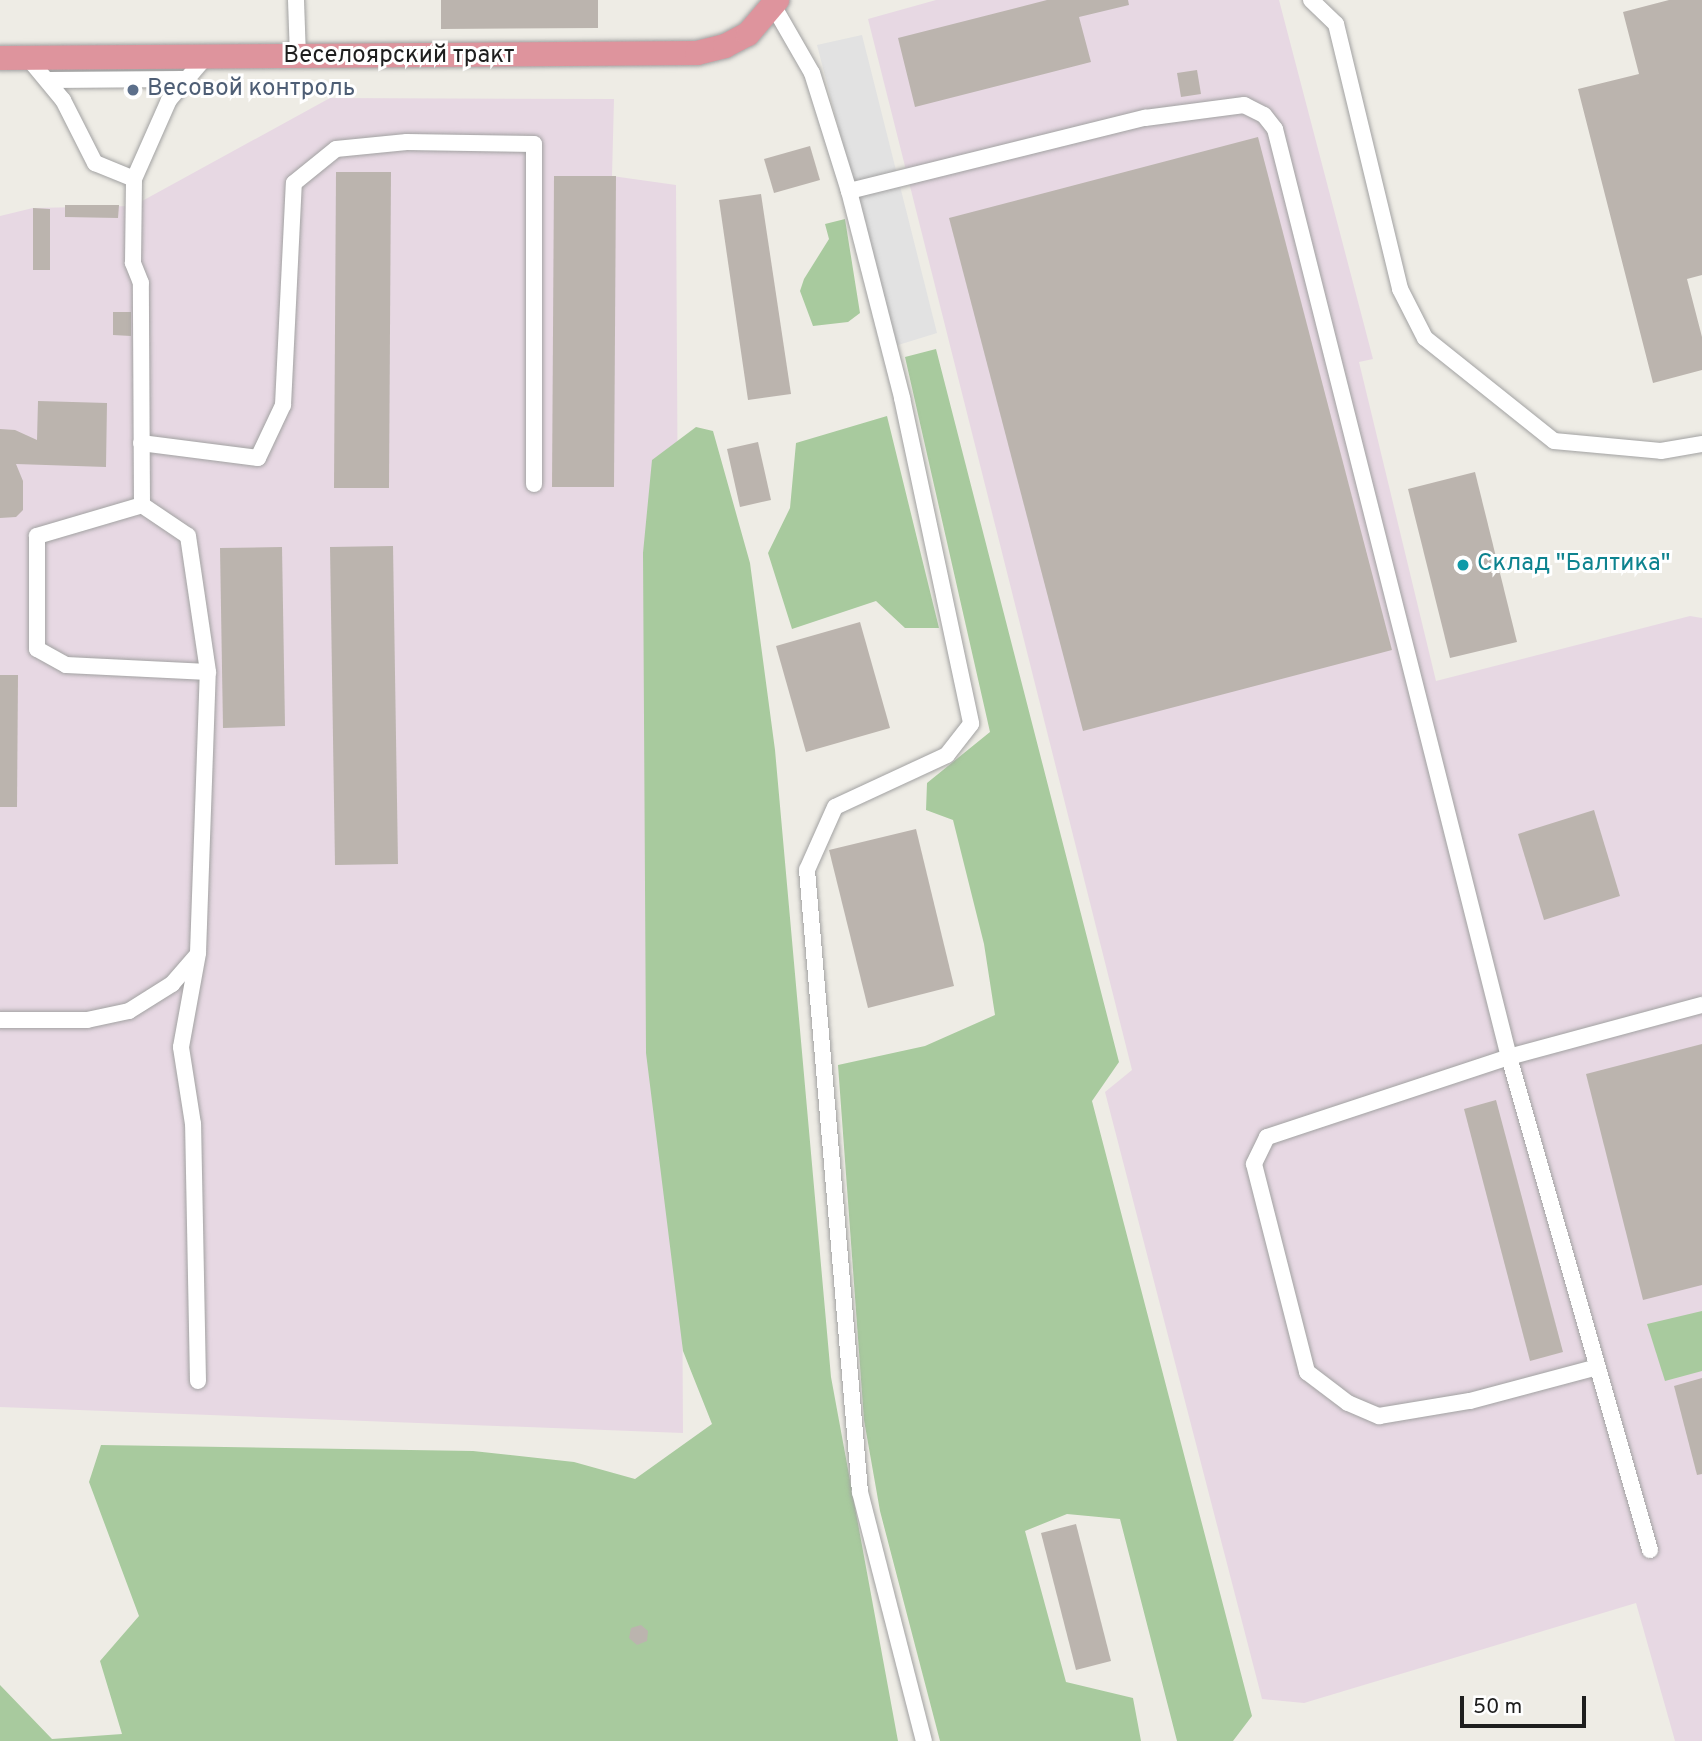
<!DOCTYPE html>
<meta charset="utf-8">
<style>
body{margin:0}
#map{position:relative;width:1702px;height:1741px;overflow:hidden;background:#eeece5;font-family:Overpass,sans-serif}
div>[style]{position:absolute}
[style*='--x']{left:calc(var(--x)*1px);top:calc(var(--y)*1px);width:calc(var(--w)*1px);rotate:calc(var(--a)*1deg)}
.industrial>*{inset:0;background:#e7d8e3}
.forest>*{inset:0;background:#a8ca9e}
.parking>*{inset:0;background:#e2e2e2}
.building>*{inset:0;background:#bbb4ae}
.roads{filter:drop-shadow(0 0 2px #a2a2a2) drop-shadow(0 0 2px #a2a2a2)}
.minor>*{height:16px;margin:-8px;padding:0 8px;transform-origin:8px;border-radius:8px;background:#fff}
.highway>*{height:24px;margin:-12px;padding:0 12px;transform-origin:12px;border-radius:12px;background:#de949d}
.dots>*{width:19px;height:19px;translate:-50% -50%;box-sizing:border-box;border:4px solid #fff;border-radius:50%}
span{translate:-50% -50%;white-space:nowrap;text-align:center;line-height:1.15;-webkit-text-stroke:6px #fff;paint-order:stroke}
.street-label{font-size:24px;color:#1e1e1e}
.service-label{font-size:24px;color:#4e5e75}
.left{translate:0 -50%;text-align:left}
.culture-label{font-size:24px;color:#0d838f}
.scale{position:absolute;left:1460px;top:1696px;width:126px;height:32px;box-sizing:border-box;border:4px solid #1e1e1e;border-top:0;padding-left:9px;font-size:21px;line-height:24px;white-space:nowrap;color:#1e1e1e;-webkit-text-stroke:5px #fff;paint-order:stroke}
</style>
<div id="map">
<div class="industrial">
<i style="clip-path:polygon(936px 0,1279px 0,1373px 359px,1359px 362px,1436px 681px,1690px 616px,1702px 618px,1702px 1741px,1675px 1741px,1636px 1603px,1304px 1703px,1262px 1699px,1105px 1092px,1132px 1070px,868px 19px)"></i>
<i style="clip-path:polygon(330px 98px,614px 99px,612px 176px,676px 185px,683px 1433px,0 1407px,0 216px,33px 208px,133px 206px)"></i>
</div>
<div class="forest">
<i style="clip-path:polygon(845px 219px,860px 313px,848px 322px,813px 326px,800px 291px,804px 279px,829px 239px,825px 224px)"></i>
<i style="clip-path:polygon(936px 349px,1119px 1062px,1092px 1101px,1252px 1716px,1233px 1741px,1177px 1741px,1120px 1519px,1067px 1514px,1025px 1531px,1066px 1682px,1133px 1698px,1141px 1741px,940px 1741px,880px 1511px,864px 1420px,838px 1065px,925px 1046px,995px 1015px,984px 944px,953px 820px,926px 810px,927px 783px,990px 732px,905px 357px)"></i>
<i style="clip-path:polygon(887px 416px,939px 628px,905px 628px,876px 601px,792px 629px,768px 553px,790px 508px,796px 443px)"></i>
<i style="clip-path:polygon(696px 427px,713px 431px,750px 563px,775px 750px,831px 1377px,898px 1741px,0 1741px,0 1685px,52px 1739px,122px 1734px,100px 1661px,139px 1616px,89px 1482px,101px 1445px,473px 1451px,574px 1462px,635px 1479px,712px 1424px,683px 1351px,646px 1053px,643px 553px,652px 460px)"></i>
<i style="clip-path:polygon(1702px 1311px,1702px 1371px,1665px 1381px,1647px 1324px)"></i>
</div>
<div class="parking">
<i style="clip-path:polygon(862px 35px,937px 333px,895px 346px,817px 45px)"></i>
</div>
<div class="building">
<i style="clip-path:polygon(441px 0,598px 0,598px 28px,441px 29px)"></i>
<i style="clip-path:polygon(1047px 0,1128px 0,1129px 5px,1079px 17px,1091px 62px,915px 107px,898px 38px)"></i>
<i style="clip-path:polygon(1669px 0,1702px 0,1702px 275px,1687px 279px,1702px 337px,1702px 370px,1653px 383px,1578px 89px,1639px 74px,1623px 12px)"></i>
<i style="clip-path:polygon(1197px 70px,1201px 94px,1181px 97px,1177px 73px)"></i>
<i style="clip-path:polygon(1258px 137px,1392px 650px,1083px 731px,949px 218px)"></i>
<i style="clip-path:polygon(810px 146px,820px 180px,774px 193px,764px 159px)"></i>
<i style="clip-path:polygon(336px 172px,391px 172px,389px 488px,334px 488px)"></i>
<i style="clip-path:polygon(554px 176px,616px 176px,614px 487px,552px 487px)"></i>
<i style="clip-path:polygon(761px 194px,791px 394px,748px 400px,719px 200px)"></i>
<i style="clip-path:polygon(65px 205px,119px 205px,118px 218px,65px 217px)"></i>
<i style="clip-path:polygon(33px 208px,50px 209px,50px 270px,33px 270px)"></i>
<i style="clip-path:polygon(113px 312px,131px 312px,131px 336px,113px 335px)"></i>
<i style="clip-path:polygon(38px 401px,107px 403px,106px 467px,16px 464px,23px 481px,23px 510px,16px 517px,0 518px,0 429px,15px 430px,37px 440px)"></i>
<i style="clip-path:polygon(758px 442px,771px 500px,740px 507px,727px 449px)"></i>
<i style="clip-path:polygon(1475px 472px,1517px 642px,1450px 658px,1408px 489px)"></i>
<i style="clip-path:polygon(393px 546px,398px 864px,335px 865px,330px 547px)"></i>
<i style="clip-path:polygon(282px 547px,285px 726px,223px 728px,220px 548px)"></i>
<i style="clip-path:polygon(860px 622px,890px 728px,806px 752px,776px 646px)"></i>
<i style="clip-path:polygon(0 675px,18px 675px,17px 807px,0 807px)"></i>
<i style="clip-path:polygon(1594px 810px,1620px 896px,1544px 920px,1518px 834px)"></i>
<i style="clip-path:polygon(916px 829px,954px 986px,868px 1008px,829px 850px)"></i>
<i style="clip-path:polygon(1702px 1044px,1702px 1285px,1643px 1300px,1586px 1074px)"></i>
<i style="clip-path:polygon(1496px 1100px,1563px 1352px,1530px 1361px,1464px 1109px)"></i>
<i style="clip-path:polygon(1702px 1378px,1702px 1474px,1697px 1475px,1674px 1386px)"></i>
<i style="clip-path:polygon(1076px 1524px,1111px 1661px,1076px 1670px,1041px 1533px)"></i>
<i style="clip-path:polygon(641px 1625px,648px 1631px,647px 1641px,637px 1645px,629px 1638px,631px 1628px)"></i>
</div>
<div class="roads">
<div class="minor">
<i style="--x:296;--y:0;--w:58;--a:88"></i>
<i style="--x:1311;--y:0;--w:35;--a:44"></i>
<i style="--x:1336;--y:24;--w:273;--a:76.4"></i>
<i style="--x:1400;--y:289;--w:55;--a:63"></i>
<i style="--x:1425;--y:338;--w:165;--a:38.6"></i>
<i style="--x:1554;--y:441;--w:107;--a:5.3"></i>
<i style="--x:1661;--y:451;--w:42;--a:-9.7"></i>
<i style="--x:774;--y:7;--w:76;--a:60.1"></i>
<i style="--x:812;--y:73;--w:124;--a:72.6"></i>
<i style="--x:849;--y:191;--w:214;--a:75.6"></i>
<i style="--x:902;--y:398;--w:333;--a:78"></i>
<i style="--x:971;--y:724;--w:39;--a:128"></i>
<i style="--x:947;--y:755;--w:123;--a:155.1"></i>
<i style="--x:835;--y:807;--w:69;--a:114"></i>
<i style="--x:807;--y:870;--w:624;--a:85.13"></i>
<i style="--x:860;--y:1492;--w:257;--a:75.6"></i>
<i style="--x:28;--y:58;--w:55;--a:50.2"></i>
<i style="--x:63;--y:100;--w:71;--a:63.1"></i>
<i style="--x:95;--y:163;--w:42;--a:22.3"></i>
<i style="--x:50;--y:80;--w:133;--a:-0.4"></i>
<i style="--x:849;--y:191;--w:305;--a:-13.9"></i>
<i style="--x:1145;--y:118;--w:100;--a:-7.5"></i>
<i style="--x:1244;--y:105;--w:22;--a:27"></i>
<i style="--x:1264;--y:115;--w:18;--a:52"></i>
<i style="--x:1275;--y:129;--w:957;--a:75.85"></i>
<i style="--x:1509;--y:1057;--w:255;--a:161.7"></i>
<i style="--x:1267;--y:1137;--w:30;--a:116"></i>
<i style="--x:1254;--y:1164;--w:215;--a:75.7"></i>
<i style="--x:1307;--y:1372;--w:51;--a:37.1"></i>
<i style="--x:1348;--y:1403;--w:34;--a:23"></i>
<i style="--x:1379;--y:1416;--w:92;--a:-9.4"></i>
<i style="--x:1470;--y:1401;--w:132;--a:-14.9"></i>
<i style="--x:141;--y:443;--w:118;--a:7.3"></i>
<i style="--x:258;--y:458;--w:59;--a:-64.7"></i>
<i style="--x:283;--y:405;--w:222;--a:-87.2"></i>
<i style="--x:294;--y:183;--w:54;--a:-39"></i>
<i style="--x:336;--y:149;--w:71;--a:-5.6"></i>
<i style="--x:407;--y:142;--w:127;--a:0.9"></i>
<i style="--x:534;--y:144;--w:340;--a:90"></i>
<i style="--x:142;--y:505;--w:55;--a:34"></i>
<i style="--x:188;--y:536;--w:137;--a:81.6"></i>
<i style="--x:208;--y:672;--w:142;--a:-177.2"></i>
<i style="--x:66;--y:665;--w:33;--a:-151"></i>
<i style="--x:37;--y:649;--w:113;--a:-90"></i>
<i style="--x:37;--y:536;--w:109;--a:-16.4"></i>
<i style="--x:142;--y:505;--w:222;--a:-90.3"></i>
<i style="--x:141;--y:283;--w:22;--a:-112"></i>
<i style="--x:133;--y:263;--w:84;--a:-89.3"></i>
<i style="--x:134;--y:179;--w:86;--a:-66.1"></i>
<i style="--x:169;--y:100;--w:52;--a:-49.6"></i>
<i style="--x:0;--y:1020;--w:87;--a:0"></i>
<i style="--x:87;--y:1020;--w:43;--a:-12.1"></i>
<i style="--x:129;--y:1011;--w:51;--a:-32.1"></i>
<i style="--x:172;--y:984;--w:38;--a:-49"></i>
<i style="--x:198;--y:1381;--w:257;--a:-91.1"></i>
<i style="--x:193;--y:1124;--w:78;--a:-98.9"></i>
<i style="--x:181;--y:1047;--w:96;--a:-79.7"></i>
<i style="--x:198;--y:953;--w:281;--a:-88"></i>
<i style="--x:1650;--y:1550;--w:513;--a:-105.96"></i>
<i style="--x:1509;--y:1057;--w:200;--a:-15.1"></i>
</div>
<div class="highway">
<i style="--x:0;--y:58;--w:697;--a:-0.41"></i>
<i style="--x:697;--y:53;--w:29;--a:-14"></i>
<i style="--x:725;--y:46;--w:26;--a:-28"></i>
<i style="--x:748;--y:34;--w:45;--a:-49.5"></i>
</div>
</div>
<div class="dots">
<i style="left:133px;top:90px;background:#5c6f8a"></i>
<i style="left:1463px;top:565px;background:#0f9aa8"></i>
</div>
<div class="street-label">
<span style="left:399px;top:57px">Веселоярский тракт</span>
</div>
<div class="service-label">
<span class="left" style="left:147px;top:90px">Весовой контроль</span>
</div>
<div class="culture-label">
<span class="left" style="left:1477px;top:565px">Склад "Балтика"</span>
</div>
<div class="scale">50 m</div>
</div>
